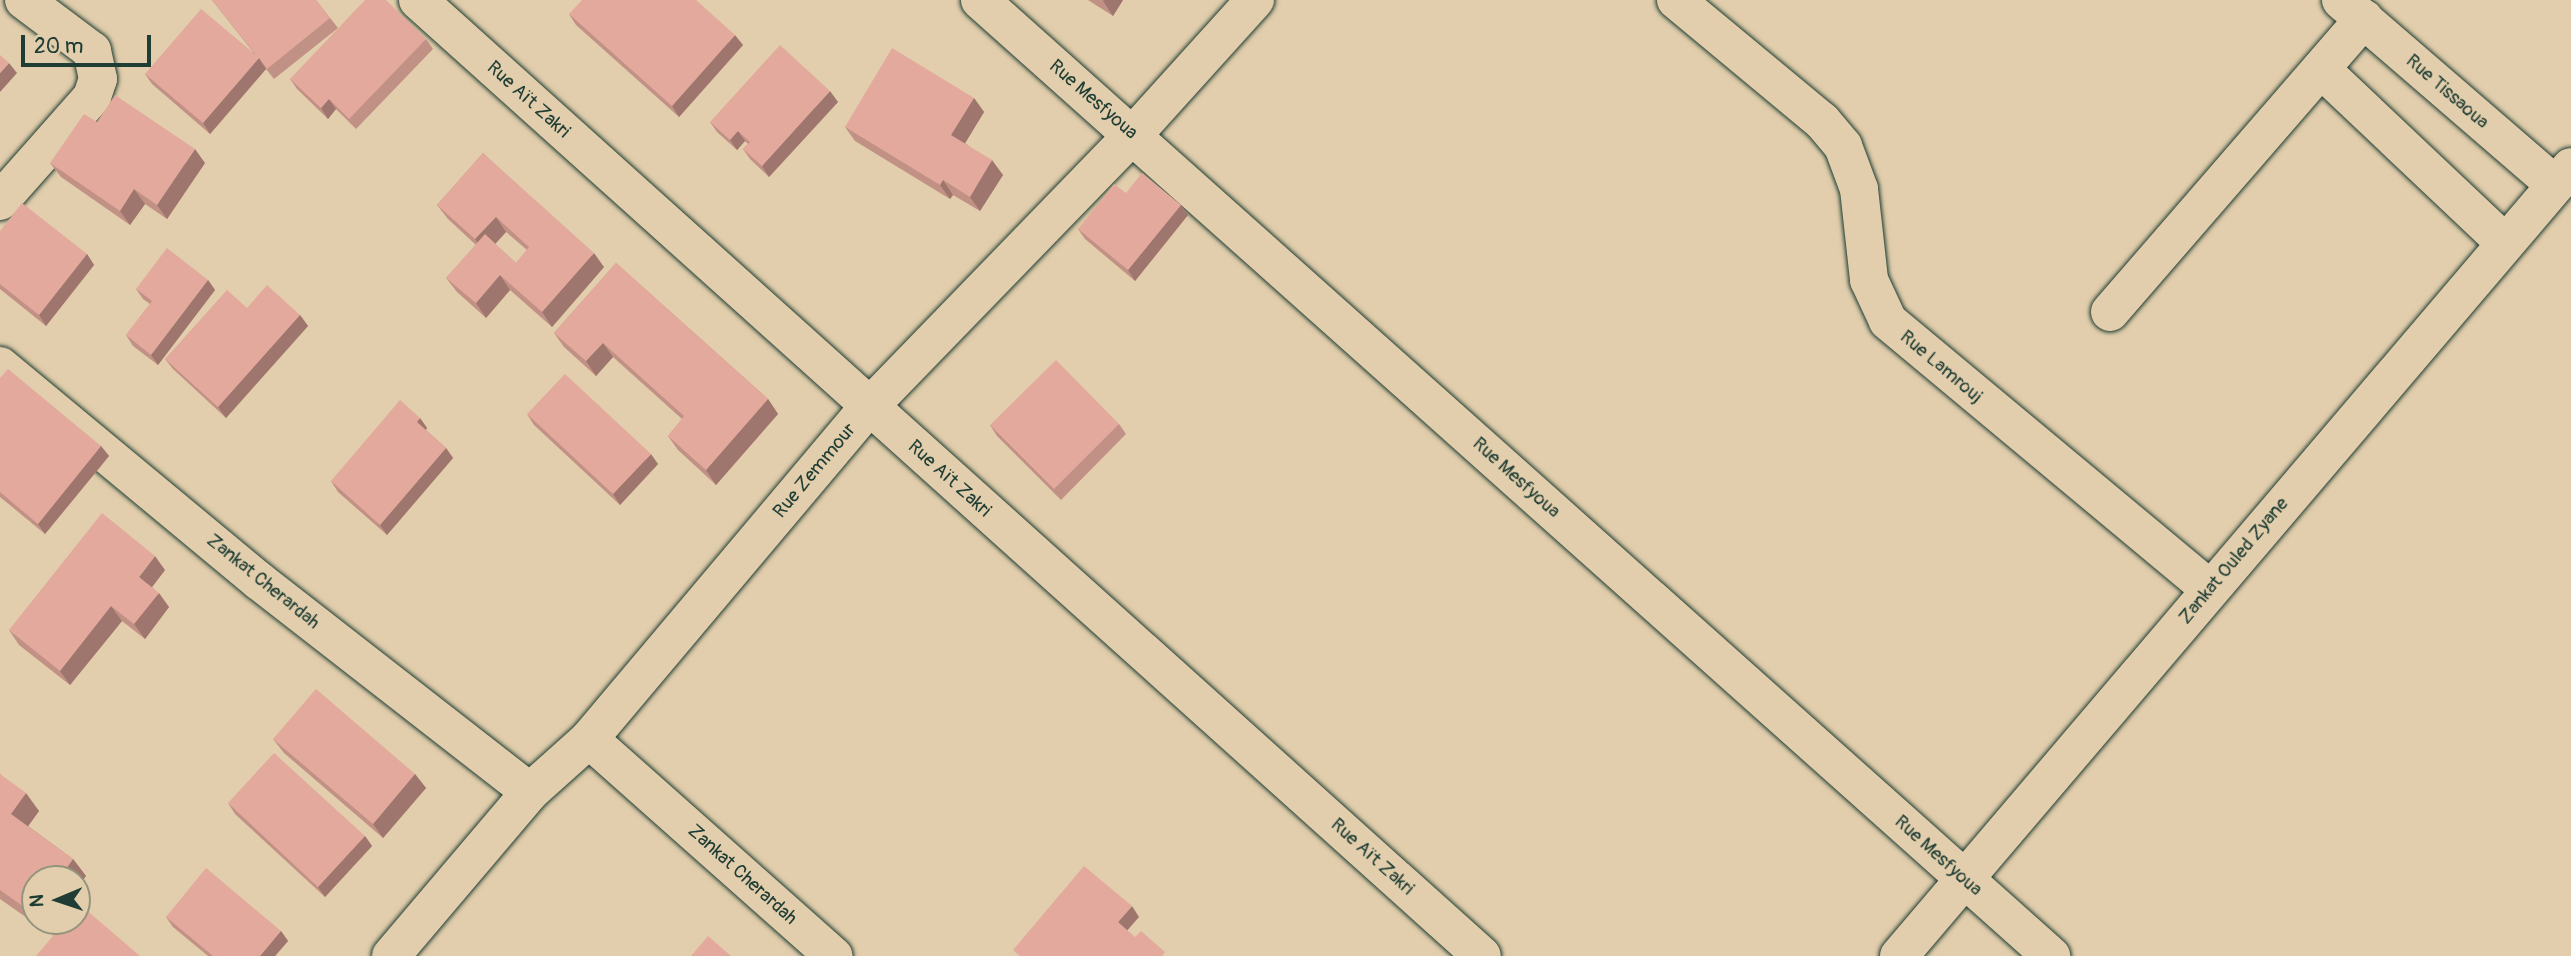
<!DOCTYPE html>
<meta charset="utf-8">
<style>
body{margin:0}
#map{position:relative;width:2571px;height:956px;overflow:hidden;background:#e2ceac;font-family:Pangolin,sans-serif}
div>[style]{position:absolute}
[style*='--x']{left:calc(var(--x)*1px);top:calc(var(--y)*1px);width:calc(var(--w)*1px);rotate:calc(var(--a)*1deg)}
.roads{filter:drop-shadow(0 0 2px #1f3d34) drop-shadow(0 0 2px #1f3d34)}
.street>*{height:38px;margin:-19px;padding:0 19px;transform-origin:19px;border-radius:19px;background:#e2ceac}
.wall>*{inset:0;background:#c29186}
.shaded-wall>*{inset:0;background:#9e766d}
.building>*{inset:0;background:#e2a99c}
span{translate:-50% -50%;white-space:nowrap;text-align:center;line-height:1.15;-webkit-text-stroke:5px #e2ceac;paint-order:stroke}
.street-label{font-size:19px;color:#1f3d34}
.north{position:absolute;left:21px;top:865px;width:70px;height:70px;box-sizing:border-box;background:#e2ceac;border:2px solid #94947c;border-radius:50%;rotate:268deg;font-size:19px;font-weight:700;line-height:28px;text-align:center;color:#1f3d34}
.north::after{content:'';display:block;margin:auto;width:24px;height:32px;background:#1f3d34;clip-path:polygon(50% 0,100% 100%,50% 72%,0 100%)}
.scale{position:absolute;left:21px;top:35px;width:130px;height:32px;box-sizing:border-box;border:4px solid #1f3d34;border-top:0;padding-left:9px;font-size:21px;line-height:24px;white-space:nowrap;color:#1f3d34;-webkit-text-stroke:5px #e2ceac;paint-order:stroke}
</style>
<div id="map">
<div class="roads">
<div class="street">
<i style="--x:418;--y:0;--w:1430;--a:41.94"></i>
<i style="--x:980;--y:0;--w:1436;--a:41.75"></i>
<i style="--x:1676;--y:0;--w:190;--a:39.7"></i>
<i style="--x:1822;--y:121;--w:33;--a:50"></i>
<i style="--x:1843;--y:146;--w:46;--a:69.6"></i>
<i style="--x:1859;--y:189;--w:92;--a:83.7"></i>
<i style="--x:1869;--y:280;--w:45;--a:65.1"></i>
<i style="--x:1888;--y:321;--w:419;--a:39.8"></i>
<i style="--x:2341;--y:0;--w:281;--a:40.8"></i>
<i style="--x:2321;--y:69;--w:252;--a:43.4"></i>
<i style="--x:0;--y:201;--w:139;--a:-48.5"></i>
<i style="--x:92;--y:97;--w:19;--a:-72"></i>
<i style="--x:98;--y:79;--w:29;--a:-102"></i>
<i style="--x:92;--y:51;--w:85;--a:-143.1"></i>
<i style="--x:2110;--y:312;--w:388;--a:-49.1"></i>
<i style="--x:0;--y:366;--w:337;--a:39.7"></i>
<i style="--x:259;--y:581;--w:343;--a:37.9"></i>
<i style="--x:589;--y:739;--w:327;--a:41.6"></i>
<i style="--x:391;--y:956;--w:215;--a:-49.7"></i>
<i style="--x:530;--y:792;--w:79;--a:-41.9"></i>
<i style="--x:589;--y:739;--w:433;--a:-49.9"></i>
<i style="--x:868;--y:408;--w:380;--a:-45.9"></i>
<i style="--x:1133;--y:135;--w:182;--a:-47.9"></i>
<i style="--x:1899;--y:956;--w:1036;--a:-49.58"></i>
</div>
</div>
<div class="wall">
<i style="clip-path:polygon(212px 0,316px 0,338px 28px,274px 79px,266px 69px,210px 134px,152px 84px,145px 74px,253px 52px)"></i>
<i style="clip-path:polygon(1088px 0,1123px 0,1113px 16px)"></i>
<i style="clip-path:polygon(569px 14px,743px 45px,679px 117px,576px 25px)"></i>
<i style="clip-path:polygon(426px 39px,433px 49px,356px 129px,336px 109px,328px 119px,297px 89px,290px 79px)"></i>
<i style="clip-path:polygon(974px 98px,984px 112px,965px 143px,1003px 175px,980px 211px,953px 195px,950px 199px,855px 141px,845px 127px)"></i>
<i style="clip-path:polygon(838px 102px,769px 177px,750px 159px,743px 149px,748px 144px,745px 141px,737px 150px,717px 132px,710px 122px)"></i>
<i style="clip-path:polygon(evenodd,483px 153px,604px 267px,552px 327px,510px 290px,486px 318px,457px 292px,446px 278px,476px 245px,448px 219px,437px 205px,483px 153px,506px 232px,527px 250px,516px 263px,495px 244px,506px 232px)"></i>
<i style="clip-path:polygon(50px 163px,205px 163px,167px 219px,145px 204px,130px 225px,61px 177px)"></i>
<i style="clip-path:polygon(1126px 193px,1181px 205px,1188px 215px,1135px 281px,1085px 239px,1078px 229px)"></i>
<i style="clip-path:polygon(0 231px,87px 254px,94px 265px,46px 326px,0 289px)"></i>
<i style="clip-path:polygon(616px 263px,768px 399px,778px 414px,716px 485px,678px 450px,668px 436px,682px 419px,613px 357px,596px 376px,564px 347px,554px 333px)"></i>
<i style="clip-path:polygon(208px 280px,215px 290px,158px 365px,133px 346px,126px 335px,150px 304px,143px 299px,136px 289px)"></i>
<i style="clip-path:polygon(247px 308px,300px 315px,308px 326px,226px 418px,173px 369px,165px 359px)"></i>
<i style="clip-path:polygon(0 378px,101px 446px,109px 456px,45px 534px,0 497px)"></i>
<i style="clip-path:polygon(527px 414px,658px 464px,620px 505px,534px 425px)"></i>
<i style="clip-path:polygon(420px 418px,427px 428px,426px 430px,446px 448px,453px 458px,387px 535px,338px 492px,331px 481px)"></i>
<i style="clip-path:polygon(1119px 424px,1126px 434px,1061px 500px,997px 436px,990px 425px)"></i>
<i style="clip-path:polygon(165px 570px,152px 587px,169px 607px,145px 639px,122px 621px,70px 685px,19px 645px,9px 630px)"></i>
<i style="clip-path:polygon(273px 739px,415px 774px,426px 788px,383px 838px,284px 753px)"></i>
<i style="clip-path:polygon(0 774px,39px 811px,28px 826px,73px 859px,86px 876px,35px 879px,35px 921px,54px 921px,47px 932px,0 899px)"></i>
<i style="clip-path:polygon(228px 803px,365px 836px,372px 846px,325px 897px,235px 814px)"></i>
<i style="clip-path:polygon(166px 917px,281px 931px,288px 941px,275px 956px,208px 956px,173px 927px)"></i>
</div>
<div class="shaded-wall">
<i style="clip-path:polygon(1104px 0,1123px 0,1113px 16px,1103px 1px)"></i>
<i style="clip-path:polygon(735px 35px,743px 45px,679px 117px,672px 106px)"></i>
<i style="clip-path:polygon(259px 58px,266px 69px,210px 134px,203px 123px)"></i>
<i style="clip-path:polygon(9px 63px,17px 73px,0 92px,0 73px)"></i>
<i style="clip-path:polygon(830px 91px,838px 102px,769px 177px,762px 166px)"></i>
<i style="clip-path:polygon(974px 98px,984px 112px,961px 150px,951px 135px)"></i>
<i style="clip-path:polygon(329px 99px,336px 109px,328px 119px,321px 108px)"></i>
<i style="clip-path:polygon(738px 131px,745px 141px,737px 150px,730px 140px)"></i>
<i style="clip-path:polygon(195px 149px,205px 163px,167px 219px,157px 205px)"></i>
<i style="clip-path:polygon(992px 160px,1003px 175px,980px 211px,970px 197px)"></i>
<i style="clip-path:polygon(943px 180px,953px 195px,950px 199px,940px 185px)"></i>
<i style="clip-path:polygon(134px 189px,145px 204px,130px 225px,120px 211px)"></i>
<i style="clip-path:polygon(1181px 205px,1188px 215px,1135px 281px,1128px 270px)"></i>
<i style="clip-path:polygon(496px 217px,506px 232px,486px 254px,475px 239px)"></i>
<i style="clip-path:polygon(594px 253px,604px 267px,552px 327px,542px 312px)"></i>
<i style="clip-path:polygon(87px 254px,94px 265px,46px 326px,39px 315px)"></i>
<i style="clip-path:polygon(500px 275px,510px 290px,486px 318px,476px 303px)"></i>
<i style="clip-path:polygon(208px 280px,215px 290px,158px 365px,151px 355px)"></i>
<i style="clip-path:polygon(300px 315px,308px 326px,226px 418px,218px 407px)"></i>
<i style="clip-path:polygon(603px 343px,613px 357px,596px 376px,586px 361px)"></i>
<i style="clip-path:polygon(768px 399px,778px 414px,716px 485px,706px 470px)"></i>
<i style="clip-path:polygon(420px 418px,427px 428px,424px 432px,417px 422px)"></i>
<i style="clip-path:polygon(101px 446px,109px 456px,45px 534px,38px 524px)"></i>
<i style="clip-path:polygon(446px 448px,453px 458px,387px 535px,380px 525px)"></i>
<i style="clip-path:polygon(651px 454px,658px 464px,620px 505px,613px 494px)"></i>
<i style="clip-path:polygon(155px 556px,165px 570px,149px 591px,139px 577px)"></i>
<i style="clip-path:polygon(159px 593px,169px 607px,145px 639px,134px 624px)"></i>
<i style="clip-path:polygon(111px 606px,122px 621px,70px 685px,60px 671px)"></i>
<i style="clip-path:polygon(415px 774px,426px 788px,383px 838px,373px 824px)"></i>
<i style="clip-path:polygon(26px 793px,39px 811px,24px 832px,11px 814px)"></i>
<i style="clip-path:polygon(365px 836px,372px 846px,325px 897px,318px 887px)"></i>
<i style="clip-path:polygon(73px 859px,86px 876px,77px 889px,77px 879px,59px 879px)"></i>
<i style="clip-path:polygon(1132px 906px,1139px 917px,1125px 933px,1118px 922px)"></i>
<i style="clip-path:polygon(39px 921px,54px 921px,47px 932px)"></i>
<i style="clip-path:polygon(281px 931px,288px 941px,275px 956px,260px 956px)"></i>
</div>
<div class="building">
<i style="clip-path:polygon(212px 0,316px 0,330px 18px,267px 69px,259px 58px,203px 123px,145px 74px,201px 9px,256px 55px)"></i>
<i style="clip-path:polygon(365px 0,386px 0,426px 39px,349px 119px,329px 99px,321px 108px,290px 79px)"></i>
<i style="clip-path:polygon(582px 0,696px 0,735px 35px,672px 106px,569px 14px)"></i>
<i style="clip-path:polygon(780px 45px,830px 91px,762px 166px,743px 149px,750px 142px,738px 131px,730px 140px,710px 122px)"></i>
<i style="clip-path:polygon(892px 48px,974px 98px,951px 135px,992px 160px,970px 197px,943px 180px,940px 185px,845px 127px)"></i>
<i style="clip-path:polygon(0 55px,9px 63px,0 73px)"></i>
<i style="clip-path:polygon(115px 95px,195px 149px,157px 205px,134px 189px,120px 211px,50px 163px,84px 114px,97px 122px)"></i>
<i style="clip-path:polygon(483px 153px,594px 253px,542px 312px,500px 275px,476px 303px,446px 278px,485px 234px,516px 263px,529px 247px,496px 217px,475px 239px,437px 205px)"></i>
<i style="clip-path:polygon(1142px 173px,1181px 205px,1128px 270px,1078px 229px,1114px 184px,1126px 193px)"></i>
<i style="clip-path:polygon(22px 203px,87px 254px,39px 315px,0 284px,0 231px)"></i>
<i style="clip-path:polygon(167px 248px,208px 280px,151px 355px,126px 335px,152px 301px,136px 289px)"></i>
<i style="clip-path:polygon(616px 263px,768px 399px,706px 470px,668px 436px,684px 416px,603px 343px,586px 361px,554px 333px)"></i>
<i style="clip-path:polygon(267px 285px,300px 315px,218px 407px,165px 359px,227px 290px,247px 308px)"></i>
<i style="clip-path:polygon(1056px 360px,1119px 424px,1054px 489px,990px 425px)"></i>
<i style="clip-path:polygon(8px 369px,101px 446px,38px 524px,0 492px,0 378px)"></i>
<i style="clip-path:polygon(565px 374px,651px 454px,613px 494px,527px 414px)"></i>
<i style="clip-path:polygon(400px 400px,420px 418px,417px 422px,446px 448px,380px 525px,331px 481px)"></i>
<i style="clip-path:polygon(102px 513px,155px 556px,139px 577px,159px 593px,134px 624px,111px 606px,60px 671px,9px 630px)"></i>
<i style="clip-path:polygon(316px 689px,415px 774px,373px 824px,273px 739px)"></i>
<i style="clip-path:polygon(274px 753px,365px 836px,318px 887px,228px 803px)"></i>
<i style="clip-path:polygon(0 774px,26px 793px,11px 814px,73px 859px,59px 879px,35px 879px,34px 914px,0 890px)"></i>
<i style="clip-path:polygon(1084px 866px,1132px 906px,1118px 922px,1135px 937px,1141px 931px,1165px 952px,1162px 956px,1020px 956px,1013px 950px)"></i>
<i style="clip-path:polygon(206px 868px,281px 931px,260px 956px,213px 956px,166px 917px)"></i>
<i style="clip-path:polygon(77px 902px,140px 956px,36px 956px,53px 936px,50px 933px,60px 921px,77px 921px)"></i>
<i style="clip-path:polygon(708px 936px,731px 956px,691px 956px)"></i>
</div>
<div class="street-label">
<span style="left:2447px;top:92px;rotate:41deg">Rue Tissaoua</span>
<span style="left:528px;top:100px;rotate:42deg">Rue Aït Zakri</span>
<span style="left:1093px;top:100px;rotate:41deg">Rue Mesfyoua</span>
<span style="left:1941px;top:367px;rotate:40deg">Rue Lamrouj</span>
<span style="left:815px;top:471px;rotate:-50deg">Rue Zemmour</span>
<span style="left:1516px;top:478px;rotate:42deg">Rue Mesfyoua</span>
<span style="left:949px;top:479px;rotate:42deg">Rue Aït Zakri</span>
<span style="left:2234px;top:561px;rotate:-50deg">Zankat Ouled Zyane</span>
<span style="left:263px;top:582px;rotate:39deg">Zankat Cherardah</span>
<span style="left:1938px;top:856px;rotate:42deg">Rue Mesfyoua</span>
<span style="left:1372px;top:857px;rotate:42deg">Rue Aït Zakri</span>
<span style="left:742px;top:875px;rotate:42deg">Zankat Cherardah</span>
</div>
<div class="north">N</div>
<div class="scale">20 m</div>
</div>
